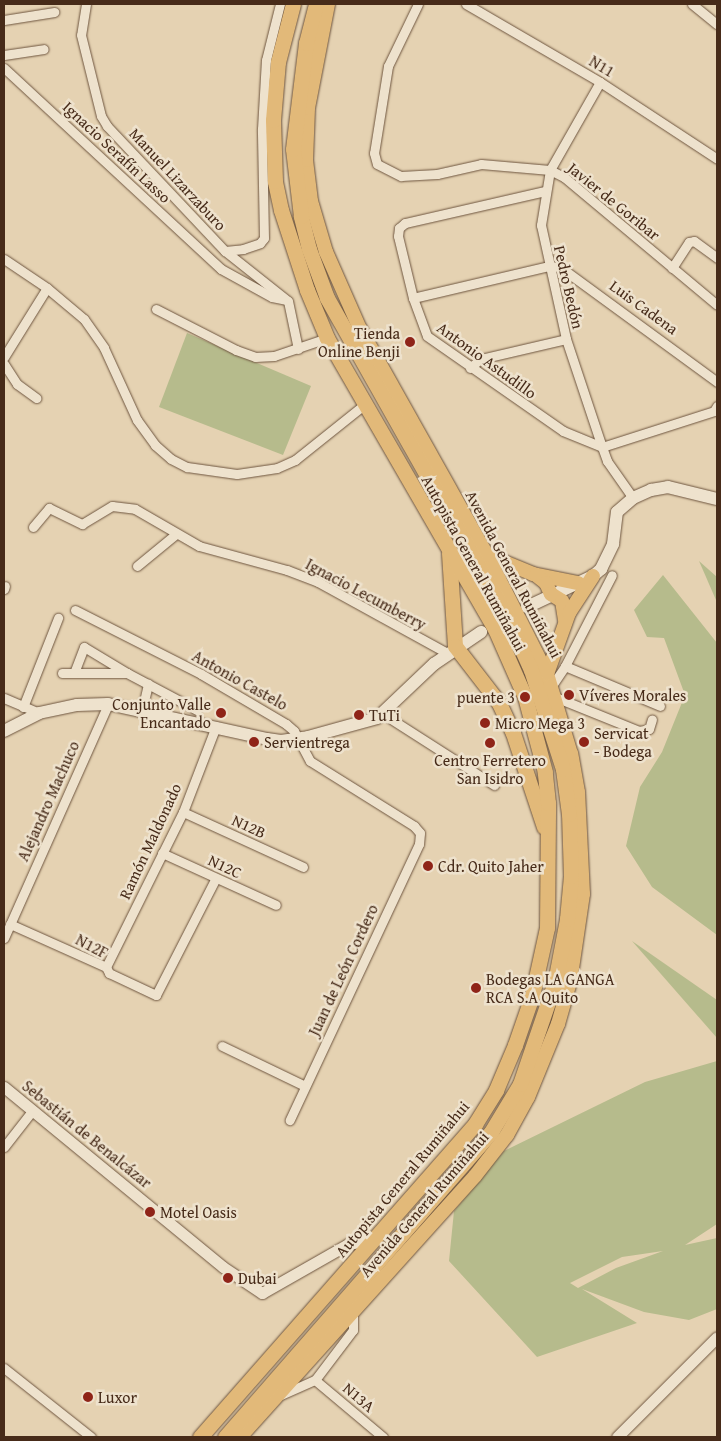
<!DOCTYPE html>
<meta charset="utf-8">
<style>
body{margin:0}
#map{position:relative;width:721px;height:1441px;overflow:hidden;background:#e5d2b2;font-family:"Gentium Book Plus",serif}
div>[style]{position:absolute}
[style*='--x']{left:calc(var(--x)*1px);top:calc(var(--y)*1px);width:calc(var(--w)*1px);rotate:calc(var(--a)*1deg)}
.green>*{inset:0;background:#b6bb8c}
.roads{filter:drop-shadow(0 0 1px #6e553f) drop-shadow(0 0 1px #6e553f)}
.minor>*{height:9px;margin:-4.5px;padding:0 4.5px;transform-origin:4.5px;border-radius:4.5px;background:#eee2cd}
.tertiary>*{height:11px;margin:-5.5px;padding:0 5.5px;transform-origin:5.5px;border-radius:5.5px;background:#eee2cd}
.secondary>*{height:12px;margin:-6px;padding:0 6px;transform-origin:6px;border-radius:6px;background:#eee2cd}
.primary>*{height:14px;margin:-7px;padding:0 7px;transform-origin:7px;border-radius:7px;background:#e2b979}
.trunk>*{height:15px;margin:-7.5px;padding:0 7.5px;transform-origin:7.5px;border-radius:7.5px;background:#e2b979}
.dots>*{width:14px;height:14px;translate:-50% -50%;box-sizing:border-box;border:2px solid #eee2cd;border-radius:50%}
span{translate:-50% -50%;white-space:nowrap;text-align:center;line-height:1.15;-webkit-text-stroke:5px #eee2cd;paint-order:stroke}
.street-label{font-size:16px;color:#472b19}
.poi-label{font-size:16px;color:#472b19}
.right{translate:-100% -50%;text-align:right}
.left{translate:0 -50%;text-align:left}
.frame{position:absolute;inset:0;border:5px solid #472b19;pointer-events:none}
</style>
<div id="map">
<div class="green">
<i style="clip-path:polygon(187px 333px,311px 386px,283px 455px,159px 407px)"></i>
<i style="clip-path:polygon(699px 561px,717px 577px,717px 601px,716px 600px)"></i>
<i style="clip-path:polygon(663px 575px,717px 643px,717px 935px,652px 887px,626px 846px,640px 787px,662px 752px,685px 695px,664px 638px,647px 637px,634px 610px)"></i>
<i style="clip-path:polygon(632px 941px,717px 1000px,717px 1038px)"></i>
<i style="clip-path:polygon(evenodd,717px 1061px,717px 1224px,685px 1245px,717px 1238px,717px 1309px,689px 1320px,644px 1312px,582px 1289px,637px 1323px,537px 1357px,449px 1261px,454px 1211px,504px 1151px,645px 1082px,717px 1061px,663px 1251px,616px 1268px,578px 1288px,570px 1283px,622px 1257px,663px 1251px)"></i>
</div>
<div class="roads">
<div class="minor">
<i style="--x:86;--y:4;--w:31;--a:99"></i>
<i style="--x:81;--y:35;--w:83;--a:76.1"></i>
<i style="--x:101;--y:116;--w:12;--a:59"></i>
<i style="--x:107;--y:126;--w:172;--a:46.7"></i>
<i style="--x:225;--y:251;--w:80;--a:38.4"></i>
<i style="--x:288;--y:301;--w:49;--a:78.2"></i>
<i style="--x:418;--y:4;--w:69;--a:115.8"></i>
<i style="--x:388;--y:66;--w:88;--a:99.1"></i>
<i style="--x:374;--y:153;--w:11;--a:75"></i>
<i style="--x:377;--y:164;--w:27;--a:27"></i>
<i style="--x:401;--y:176;--w:36;--a:-3"></i>
<i style="--x:437;--y:174;--w:45;--a:-12.8"></i>
<i style="--x:481;--y:164;--w:69;--a:5"></i>
<i style="--x:550;--y:170;--w:16;--a:27"></i>
<i style="--x:564;--y:177;--w:199;--a:39.9"></i>
<i style="--x:466;--y:4;--w:155;--a:30.2"></i>
<i style="--x:600;--y:82;--w:140;--a:33.3"></i>
<i style="--x:692;--y:4;--w:32;--a:39"></i>
<i style="--x:4;--y:20;--w:51;--a:-9.1"></i>
<i style="--x:4;--y:55;--w:40;--a:-8.5"></i>
<i style="--x:4;--y:68;--w:296;--a:42.8"></i>
<i style="--x:221;--y:269;--w:58;--a:28.8"></i>
<i style="--x:272;--y:297;--w:14;--a:12"></i>
<i style="--x:600;--y:82;--w:101;--a:119.6"></i>
<i style="--x:550;--y:170;--w:56;--a:99.3"></i>
<i style="--x:541;--y:225;--w:117;--a:77.6"></i>
<i style="--x:566;--y:339;--w:114;--a:71.6"></i>
<i style="--x:602;--y:447;--w:15;--a:70"></i>
<i style="--x:607;--y:461;--w:45;--a:54.9"></i>
<i style="--x:545;--y:191;--w:144;--a:167.1"></i>
<i style="--x:405;--y:223;--w:8;--a:140"></i>
<i style="--x:399;--y:228;--w:8;--a:97"></i>
<i style="--x:398;--y:236;--w:64;--a:76.4"></i>
<i style="--x:413;--y:298;--w:40;--a:69.8"></i>
<i style="--x:427;--y:336;--w:166;--a:34.9"></i>
<i style="--x:563;--y:431;--w:42;--a:22.3"></i>
<i style="--x:602;--y:447;--w:118;--a:-17.8"></i>
<i style="--x:714;--y:411;--w:6;--a:-59"></i>
<i style="--x:225;--y:251;--w:18;--a:-6"></i>
<i style="--x:243;--y:249;--w:18;--a:-19"></i>
<i style="--x:260;--y:243;--w:6;--a:-51"></i>
<i style="--x:264;--y:238;--w:109;--a:-91.1"></i>
<i style="--x:262;--y:129;--w:69;--a:-86.7"></i>
<i style="--x:266;--y:60;--w:58;--a:-76"></i>
<i style="--x:4;--y:259;--w:52;--a:34"></i>
<i style="--x:47;--y:288;--w:48;--a:40"></i>
<i style="--x:84;--y:319;--w:35;--a:55"></i>
<i style="--x:104;--y:348;--w:79;--a:65.4"></i>
<i style="--x:137;--y:420;--w:31;--a:54"></i>
<i style="--x:155;--y:445;--w:21;--a:41"></i>
<i style="--x:171;--y:459;--w:18;--a:27"></i>
<i style="--x:187;--y:467;--w:50;--a:8"></i>
<i style="--x:237;--y:474;--w:40;--a:-8.5"></i>
<i style="--x:277;--y:468;--w:20;--a:-24"></i>
<i style="--x:295;--y:460;--w:88;--a:-38.6"></i>
<i style="--x:672;--y:268;--w:31;--a:-57"></i>
<i style="--x:689;--y:242;--w:5;--a:-11"></i>
<i style="--x:694;--y:241;--w:29;--a:36"></i>
<i style="--x:413;--y:298;--w:139;--a:-13.3"></i>
<i style="--x:548;--y:266;--w:12;--a:5"></i>
<i style="--x:560;--y:267;--w:195;--a:36.2"></i>
<i style="--x:156;--y:309;--w:90;--a:27.1"></i>
<i style="--x:236;--y:350;--w:20;--a:20"></i>
<i style="--x:255;--y:357;--w:19;--a:-3"></i>
<i style="--x:274;--y:356;--w:56;--a:-18.8"></i>
<i style="--x:4;--y:357;--w:81;--a:-58.1"></i>
<i style="--x:4;--y:364;--w:24;--a:57"></i>
<i style="--x:17;--y:384;--w:24;--a:36"></i>
<i style="--x:470;--y:368;--w:13;--a:-42"></i>
<i style="--x:480;--y:359;--w:88;--a:-13.1"></i>
<i style="--x:33;--y:527;--w:25;--a:-50"></i>
<i style="--x:49;--y:508;--w:37;--a:26"></i>
<i style="--x:82;--y:524;--w:35;--a:-31"></i>
<i style="--x:112;--y:506;--w:23;--a:7"></i>
<i style="--x:135;--y:509;--w:74;--a:30"></i>
<i style="--x:199;--y:546;--w:91;--a:15.3"></i>
<i style="--x:287;--y:570;--w:33;--a:21"></i>
<i style="--x:318;--y:582;--w:147;--a:28.8"></i>
<i style="--x:137;--y:566;--w:50;--a:-39.4"></i>
<i style="--x:4;--y:589;--w:3;--a:-72"></i>
<i style="--x:75;--y:610;--w:141;--a:26.9"></i>
<i style="--x:201;--y:674;--w:99;--a:30.5"></i>
<i style="--x:286;--y:724;--w:11;--a:41"></i>
<i style="--x:294;--y:731;--w:34;--a:62"></i>
<i style="--x:310;--y:761;--w:123;--a:32"></i>
<i style="--x:414;--y:826;--w:9;--a:49"></i>
<i style="--x:420;--y:833;--w:11;--a:95"></i>
<i style="--x:419;--y:844;--w:305;--a:115.1"></i>
<i style="--x:565;--y:666;--w:103;--a:22.8"></i>
<i style="--x:62;--y:673;--w:65;--a:0"></i>
<i style="--x:127;--y:673;--w:79;--a:27.9"></i>
<i style="--x:74;--y:673;--w:28;--a:-69"></i>
<i style="--x:84;--y:647;--w:50;--a:31.2"></i>
<i style="--x:551;--y:687;--w:25;--a:-56"></i>
<i style="--x:565;--y:666;--w:102;--a:-62.7"></i>
<i style="--x:555;--y:697;--w:91;--a:22"></i>
<i style="--x:639;--y:731;--w:10;--a:-11"></i>
<i style="--x:649;--y:729;--w:10;--a:-73"></i>
<i style="--x:4;--y:698;--w:38;--a:23"></i>
<i style="--x:23;--y:707;--w:96;--a:-68.5"></i>
<i style="--x:142;--y:710;--w:27;--a:-77"></i>
<i style="--x:383;--y:714;--w:132;--a:32.6"></i>
<i style="--x:183;--y:812;--w:132;--a:24.6"></i>
<i style="--x:162;--y:853;--w:125;--a:24.5"></i>
<i style="--x:10;--y:924;--w:105;--a:24.1"></i>
<i style="--x:106;--y:967;--w:7;--a:63"></i>
<i style="--x:109;--y:973;--w:52;--a:25.1"></i>
<i style="--x:156;--y:995;--w:131;--a:-62.9"></i>
<i style="--x:4;--y:938;--w:256;--a:-66"></i>
<i style="--x:106;--y:967;--w:173;--a:-63.6"></i>
<i style="--x:183;--y:812;--w:92;--a:-69"></i>
<i style="--x:222;--y:1046;--w:92;--a:25.7"></i>
<i style="--x:4;--y:1147;--w:46;--a:-52.1"></i>
<i style="--x:4;--y:1368;--w:111;--a:38.4"></i>
<i style="--x:315;--y:1380;--w:89;--a:40"></i>
<i style="--x:281;--y:1395;--w:37;--a:-24"></i>
<i style="--x:315;--y:1380;--w:63;--a:-52.8"></i>
<i style="--x:353;--y:1330;--w:19;--a:-90"></i>
</div>
<div class="tertiary">
<i style="--x:4;--y:1087;--w:283;--a:39.4"></i>
<i style="--x:223;--y:1267;--w:47;--a:33.7"></i>
<i style="--x:262;--y:1293;--w:99;--a:-29.7"></i>
<i style="--x:348;--y:1244;--w:28;--a:-10"></i>
<i style="--x:617;--y:1437;--w:141;--a:-45"></i>
</div>
<div class="secondary">
<i style="--x:527;--y:607;--w:73;--a:-25.2"></i>
<i style="--x:593;--y:576;--w:11;--a:-41"></i>
<i style="--x:601;--y:569;--w:28;--a:-64"></i>
<i style="--x:613;--y:544;--w:32;--a:-83"></i>
<i style="--x:617;--y:512;--w:21;--a:-41"></i>
<i style="--x:633;--y:498;--w:20;--a:-24"></i>
<i style="--x:651;--y:490;--w:17;--a:-10"></i>
<i style="--x:668;--y:487;--w:50;--a:13.8"></i>
<i style="--x:4;--y:731;--w:39;--a:-27"></i>
<i style="--x:39;--y:713;--w:39;--a:-12"></i>
<i style="--x:77;--y:705;--w:31;--a:-2"></i>
<i style="--x:108;--y:704;--w:163;--a:12.4"></i>
<i style="--x:267;--y:739;--w:14;--a:8"></i>
<i style="--x:281;--y:741;--w:27;--a:-8"></i>
<i style="--x:308;--y:737;--w:72;--a:-15.4"></i>
<i style="--x:377;--y:718;--w:79;--a:-43.5"></i>
<i style="--x:434;--y:664;--w:57;--a:-34.2"></i>
</div>
<div class="primary">
<i style="--x:487;--y:555;--w:50;--a:22.4"></i>
<i style="--x:533;--y:574;--w:46;--a:11.3"></i>
<i style="--x:536;--y:575;--w:13;--a:39"></i>
<i style="--x:546;--y:583;--w:12;--a:66"></i>
<i style="--x:551;--y:594;--w:13;--a:32"></i>
<i style="--x:562;--y:601;--w:20;--a:81"></i>
<i style="--x:547;--y:674;--w:65;--a:-70.2"></i>
<i style="--x:569;--y:613;--w:44;--a:-57"></i>
<i style="--x:240;--y:1437;--w:351;--a:-48"></i>
<i style="--x:475;--y:1176;--w:52;--a:-52"></i>
<i style="--x:507;--y:1135;--w:43;--a:-61.1"></i>
<i style="--x:528;--y:1097;--w:79;--a:-67.7"></i>
<i style="--x:558;--y:1024;--w:44;--a:-74.1"></i>
<i style="--x:570;--y:982;--w:89;--a:-81.6"></i>
<i style="--x:583;--y:894;--w:102;--a:-92.8"></i>
<i style="--x:578;--y:792;--w:39;--a:-100"></i>
<i style="--x:571;--y:754;--w:84;--a:-106.7"></i>
<i style="--x:547;--y:674;--w:133;--a:-116.8"></i>
<i style="--x:487;--y:555;--w:259;--a:-119.3"></i>
<i style="--x:360;--y:329;--w:84;--a:-113.8"></i>
<i style="--x:326;--y:252;--w:53;--a:-106.4"></i>
<i style="--x:311;--y:201;--w:41;--a:-97"></i>
<i style="--x:306;--y:160;--w:52;--a:-87.8"></i>
<i style="--x:308;--y:108;--w:106;--a:-79.1"></i>
</div>
<div class="trunk">
<i style="--x:449;--y:553;--w:93;--a:86.3"></i>
<i style="--x:455;--y:646;--w:72;--a:52.3"></i>
<i style="--x:499;--y:703;--w:33;--a:65"></i>
<i style="--x:513;--y:733;--w:99;--a:71.7"></i>
<i style="--x:200;--y:1437;--w:417;--a:-48.7"></i>
<i style="--x:475;--y:1124;--w:40;--a:-58"></i>
<i style="--x:496;--y:1090;--w:49;--a:-67.1"></i>
<i style="--x:515;--y:1045;--w:52;--a:-70.9"></i>
<i style="--x:532;--y:996;--w:70;--a:-77.6"></i>
<i style="--x:547;--y:928;--w:125;--a:-89.5"></i>
<i style="--x:548;--y:803;--w:31;--a:-96"></i>
<i style="--x:545;--y:772;--w:78;--a:-104.9"></i>
<i style="--x:525;--y:697;--w:74;--a:-113.8"></i>
<i style="--x:495;--y:629;--w:336;--a:-120"></i>
<i style="--x:327;--y:338;--w:52;--a:-112.6"></i>
<i style="--x:307;--y:290;--w:84;--a:-108"></i>
<i style="--x:281;--y:210;--w:30;--a:-102"></i>
<i style="--x:275;--y:181;--w:61;--a:-91.9"></i>
<i style="--x:273;--y:120;--w:58;--a:-85.1"></i>
<i style="--x:278;--y:62;--w:60;--a:-75.5"></i>
<i style="--x:225;--y:1437;--w:405;--a:-48.9"></i>
<i style="--x:491;--y:1132;--w:56;--a:-58.9"></i>
<i style="--x:520;--y:1084;--w:108;--a:-71.1"></i>
<i style="--x:555;--y:982;--w:64;--a:-79.2"></i>
<i style="--x:567;--y:919;--w:43;--a:-84.7"></i>
<i style="--x:571;--y:876;--w:62;--a:-91.8"></i>
<i style="--x:569;--y:814;--w:45;--a:-97.6"></i>
<i style="--x:563;--y:769;--w:104;--a:-107.9"></i>
<i style="--x:531;--y:670;--w:54;--a:-114.2"></i>
<i style="--x:509;--y:621;--w:371;--a:-119.4"></i>
<i style="--x:327;--y:298;--w:52;--a:-110.2"></i>
<i style="--x:309;--y:249;--w:34;--a:-104"></i>
<i style="--x:301;--y:216;--w:67;--a:-96.8"></i>
<i style="--x:293;--y:149;--w:107;--a:-83"></i>
<i style="--x:306;--y:43;--w:40;--a:-75.6"></i>
</div>
</div>
<div class="dots">
<i style="left:410px;top:342px;background:#8f2418"></i>
<i style="left:569px;top:695px;background:#8f2418"></i>
<i style="left:525px;top:697px;background:#8f2418"></i>
<i style="left:221px;top:713px;background:#8f2418"></i>
<i style="left:359px;top:715px;background:#8f2418"></i>
<i style="left:485px;top:723px;background:#8f2418"></i>
<i style="left:254px;top:742px;background:#8f2418"></i>
<i style="left:584px;top:742px;background:#8f2418"></i>
<i style="left:490px;top:743px;background:#8f2418"></i>
<i style="left:428px;top:866px;background:#8f2418"></i>
<i style="left:476px;top:988px;background:#8f2418"></i>
<i style="left:150px;top:1212px;background:#8f2418"></i>
<i style="left:228px;top:1278px;background:#8f2418"></i>
<i style="left:88px;top:1397px;background:#8f2418"></i>
</div>
<div class="street-label">
<span style="left:602px;top:66px;rotate:31deg">N11</span>
<span style="left:117px;top:152px;rotate:43deg">Ignacio Serafín Lasso</span>
<span style="left:178px;top:179px;rotate:47deg">Manuel Lizarzaburo</span>
<span style="left:614px;top:201px;rotate:39deg">Javier de Goribar</span>
<span style="left:569px;top:287px;rotate:77deg">Pedro Bedón</span>
<span style="left:644px;top:307px;rotate:36deg">Luis Cadena</span>
<span style="left:487px;top:360px;rotate:36deg">Antonio Astudillo</span>
<span style="left:474px;top:563px;rotate:61deg">Autopista General Rumiñahui</span>
<span style="left:514px;top:574px;rotate:62deg">Avenida General Rumiñahui</span>
<span style="left:366px;top:594px;rotate:28deg">Ignacio Lecumberry</span>
<span style="left:240px;top:680px;rotate:29deg">Antonio Castelo</span>
<span style="left:48px;top:801px;rotate:-66deg">Alejandro Machuco</span>
<span style="left:249px;top:826px;rotate:25deg">N12B</span>
<span style="left:150px;top:841px;rotate:-65deg">Ramón Maldonado</span>
<span style="left:225px;top:866px;rotate:25deg">N12C</span>
<span style="left:92px;top:946px;rotate:28deg">N12F</span>
<span style="left:343px;top:970px;rotate:-65deg">Juan de León Cordero</span>
<span style="left:87px;top:1134px;rotate:39deg">Sebastián de Benalcázar</span>
<span style="left:402px;top:1179px;rotate:-50deg">Autopista General Rumiñahui</span>
<span style="left:424px;top:1204px;rotate:-49deg">Avenida General Rumiñahui</span>
<span style="left:359px;top:1397px;rotate:40deg">N13A</span>
</div>
<div class="poi-label">
<span class="right" style="left:400px;top:342px">Tienda<br>Online Benji</span>
<span class="left" style="left:579px;top:695px">Víveres Morales</span>
<span class="right" style="left:515px;top:697px">puente 3</span>
<span class="right" style="left:211px;top:713px">Conjunto Valle<br>Encantado</span>
<span class="left" style="left:369px;top:715px">TuTi</span>
<span class="left" style="left:495px;top:723px">Micro Mega 3</span>
<span class="left" style="left:594px;top:742px">Servicat<br>- Bodega</span>
<span class="left" style="left:264px;top:742px">Servientrega</span>
<span style="left:490px;top:769px">Centro Ferretero<br>San Isidro</span>
<span class="left" style="left:438px;top:866px">Cdr. Quito Jaher</span>
<span class="left" style="left:486px;top:988px">Bodegas LA GANGA<br>RCA S.A Quito</span>
<span class="left" style="left:160px;top:1212px">Motel Oasis</span>
<span class="left" style="left:238px;top:1278px">Dubai</span>
<span class="left" style="left:98px;top:1397px">Luxor</span>
</div>
<div class="frame"></div>
</div>
